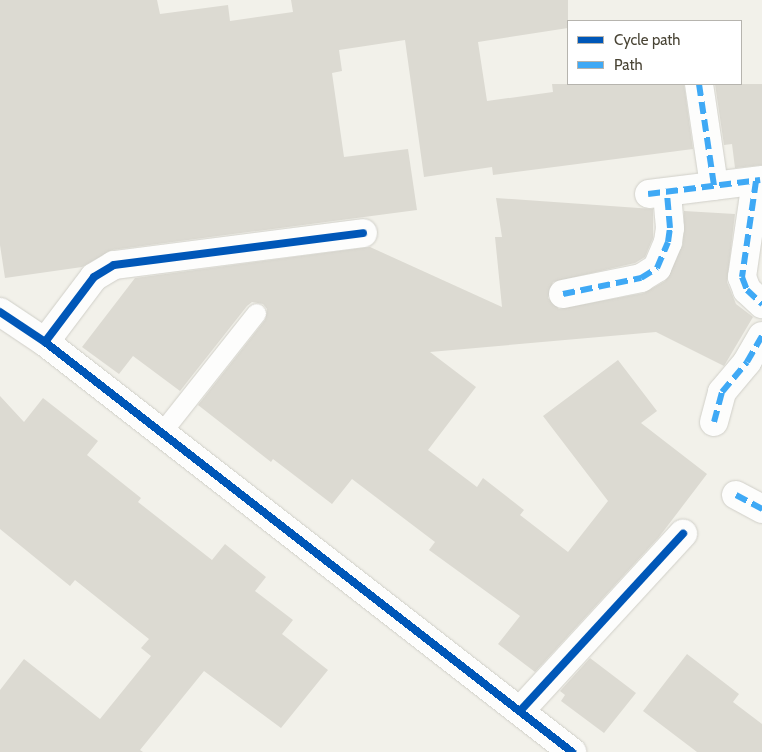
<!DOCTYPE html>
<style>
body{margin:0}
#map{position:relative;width:762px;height:752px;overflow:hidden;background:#f2f1ea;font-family:Cabin,sans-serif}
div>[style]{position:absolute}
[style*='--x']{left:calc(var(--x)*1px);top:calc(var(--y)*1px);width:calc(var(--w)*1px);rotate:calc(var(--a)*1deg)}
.building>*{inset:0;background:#dcdad2}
.roads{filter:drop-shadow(0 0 1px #d0cfc8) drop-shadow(0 0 1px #d0cfc8)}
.service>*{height:19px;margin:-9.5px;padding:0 9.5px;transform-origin:9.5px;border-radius:9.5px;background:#fdfdfc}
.minor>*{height:28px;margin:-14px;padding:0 14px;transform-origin:14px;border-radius:14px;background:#fdfdfc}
.quiet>*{height:6px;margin-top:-3px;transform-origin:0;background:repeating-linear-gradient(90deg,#3fa9f5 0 12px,transparent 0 18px)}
.cycleway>*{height:8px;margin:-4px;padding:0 4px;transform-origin:4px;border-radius:4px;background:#0057b8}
span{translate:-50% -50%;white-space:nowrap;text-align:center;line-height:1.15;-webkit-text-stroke:4px #fff;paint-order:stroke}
.legend{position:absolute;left:567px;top:20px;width:175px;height:65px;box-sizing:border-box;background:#fff;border:1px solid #b6b4ae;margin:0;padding:6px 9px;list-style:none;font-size:15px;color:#494435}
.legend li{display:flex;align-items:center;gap:10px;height:25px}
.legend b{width:25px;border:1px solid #b6b4ae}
</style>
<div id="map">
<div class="building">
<i style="clip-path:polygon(0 0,157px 0,160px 14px,228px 5px,230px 21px,293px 12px,291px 0,568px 0,568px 28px,478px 42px,487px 101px,553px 92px,552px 84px,684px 84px,693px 149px,493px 175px,492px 167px,424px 177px,405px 40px,339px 50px,342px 71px,332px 73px,344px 157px,408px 149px,417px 210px,112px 250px,82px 267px,5px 278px,0 245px)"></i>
<i style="clip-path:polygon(715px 84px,762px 84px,762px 165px,735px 168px,732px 144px,724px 145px)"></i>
<i style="clip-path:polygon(496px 198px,653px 209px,653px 238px,645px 257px,635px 263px,553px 282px,548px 298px,559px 309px,644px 293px,665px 281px,683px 244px,684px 211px,735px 214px,727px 282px,736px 304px,753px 317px,724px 366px,656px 332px,430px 352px,476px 387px,428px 450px,477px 487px,483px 478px,524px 510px,520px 515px,568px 552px,608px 501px,543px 416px,618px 360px,657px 411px,641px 423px,707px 474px,659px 537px,535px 672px,498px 644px,520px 616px,429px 550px,435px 542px,352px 479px,332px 504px,273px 459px,271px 462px,198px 405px,265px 320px,267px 309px,263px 304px,252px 302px,247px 306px,180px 391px,133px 356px,119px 374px,82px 347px,135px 278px,370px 247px,502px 307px,495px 237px,502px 237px)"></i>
<i style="clip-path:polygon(0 396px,24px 422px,43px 398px,98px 441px,87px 455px,141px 498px,138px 502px,212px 560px,225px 544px,266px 577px,255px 591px,293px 620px,282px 634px,328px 670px,281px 728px,204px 671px,140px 750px,143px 752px,0 752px,0 690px,24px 659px,100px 719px,151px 656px,141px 648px,149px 639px,75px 580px,70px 586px,0 529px)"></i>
<i style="clip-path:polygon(687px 654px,739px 694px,733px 702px,762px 724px,762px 752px,697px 752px,643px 711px)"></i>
<i style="clip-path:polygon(590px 658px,636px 693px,604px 733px,561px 701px,565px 695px,560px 691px)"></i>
</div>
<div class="roads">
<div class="service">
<i style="--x:161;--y:433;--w:153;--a:-51.6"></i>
</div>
<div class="minor">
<i style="--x:699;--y:84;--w:103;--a:81.6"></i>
<i style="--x:756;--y:181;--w:97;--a:98.3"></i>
<i style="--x:742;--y:277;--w:14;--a:69"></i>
<i style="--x:747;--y:290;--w:21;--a:43"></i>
<i style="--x:649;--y:194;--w:114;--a:-7.1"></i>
<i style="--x:563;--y:294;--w:80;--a:-11.6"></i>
<i style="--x:641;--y:278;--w:19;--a:-32"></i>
<i style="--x:657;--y:268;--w:28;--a:-67"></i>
<i style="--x:668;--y:242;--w:14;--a:-82"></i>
<i style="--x:670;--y:228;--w:36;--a:-95"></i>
<i style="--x:0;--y:312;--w:54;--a:33.7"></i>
<i style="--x:45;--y:342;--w:668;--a:37.88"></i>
<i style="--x:45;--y:342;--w:81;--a:-53"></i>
<i style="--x:94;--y:277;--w:23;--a:-31"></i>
<i style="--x:114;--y:265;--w:251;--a:-7.3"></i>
<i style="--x:714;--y:422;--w:31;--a:-75"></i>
<i style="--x:722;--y:392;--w:39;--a:-50"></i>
<i style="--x:747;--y:362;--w:30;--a:-60"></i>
<i style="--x:736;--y:495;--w:30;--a:28"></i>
<i style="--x:520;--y:711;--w:241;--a:-47.4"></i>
</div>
</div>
<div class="quiet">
<i style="--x:699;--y:84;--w:103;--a:81.6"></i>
<i style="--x:756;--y:181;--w:97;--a:98.3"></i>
<i style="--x:742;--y:277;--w:14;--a:69"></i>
<i style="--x:747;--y:290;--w:21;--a:43"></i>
<i style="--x:648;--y:194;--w:113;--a:-7.1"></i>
<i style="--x:563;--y:294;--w:80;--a:-11.6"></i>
<i style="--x:641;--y:278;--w:19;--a:-32"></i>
<i style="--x:657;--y:268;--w:28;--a:-67"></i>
<i style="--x:668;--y:242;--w:14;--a:-82"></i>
<i style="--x:670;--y:228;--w:36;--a:-95"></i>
<i style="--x:714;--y:422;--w:31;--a:-75"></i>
<i style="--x:722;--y:392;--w:39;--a:-50"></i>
<i style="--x:747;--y:362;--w:30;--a:-60"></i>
<i style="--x:736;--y:495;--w:30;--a:28"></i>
</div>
<div class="cycleway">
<i style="--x:0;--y:312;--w:54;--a:33.7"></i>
<i style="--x:45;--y:342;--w:668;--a:37.88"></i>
<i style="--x:45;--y:342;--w:81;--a:-53"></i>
<i style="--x:94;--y:277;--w:23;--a:-31"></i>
<i style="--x:114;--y:265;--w:251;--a:-7.3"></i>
<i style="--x:520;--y:711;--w:241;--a:-47.4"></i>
</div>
<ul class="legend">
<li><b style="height:6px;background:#0057b8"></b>Cycle path</li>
<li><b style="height:6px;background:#3fa9f5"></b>Path</li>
</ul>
</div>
